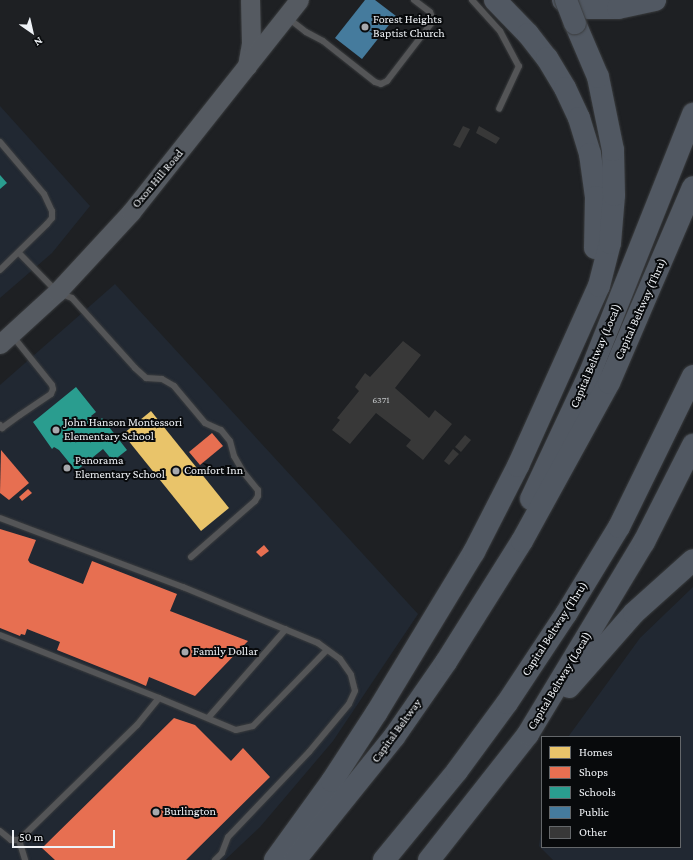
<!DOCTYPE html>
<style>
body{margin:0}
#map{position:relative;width:693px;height:860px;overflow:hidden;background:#1e2023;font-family:"Crimson Pro",serif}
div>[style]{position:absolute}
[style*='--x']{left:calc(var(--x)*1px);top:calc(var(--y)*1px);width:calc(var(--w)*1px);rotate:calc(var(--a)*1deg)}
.built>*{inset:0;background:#212832}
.homes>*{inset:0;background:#e9c46a}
.shops>*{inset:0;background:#e76f51}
.schools>*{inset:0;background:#2a9d8f}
.public>*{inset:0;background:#457b9d}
.building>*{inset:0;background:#383838}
.roads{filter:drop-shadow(0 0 1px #3a3c3e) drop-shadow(0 0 1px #3a3c3e)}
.lane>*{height:6px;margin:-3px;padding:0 3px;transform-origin:3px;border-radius:3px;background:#545557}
.primary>*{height:19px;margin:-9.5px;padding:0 9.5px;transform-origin:9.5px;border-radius:9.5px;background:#555a61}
.highway>*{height:22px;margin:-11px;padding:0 11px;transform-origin:11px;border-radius:11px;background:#515862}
.bridges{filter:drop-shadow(0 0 1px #3a3c3e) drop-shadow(0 0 1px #3a3c3e)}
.highway-bridge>*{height:22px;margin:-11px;padding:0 11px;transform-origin:11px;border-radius:11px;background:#515862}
.dots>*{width:11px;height:11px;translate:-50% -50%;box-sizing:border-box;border:2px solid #080a0c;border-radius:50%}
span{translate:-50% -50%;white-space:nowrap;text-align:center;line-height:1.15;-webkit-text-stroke:4px #080a0c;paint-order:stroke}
.number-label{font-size:10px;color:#c1c4c6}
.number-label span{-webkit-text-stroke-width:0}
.poi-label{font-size:12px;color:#eff2f6}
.left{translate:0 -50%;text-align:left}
.street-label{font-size:12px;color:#eff2f6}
.legend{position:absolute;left:541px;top:736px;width:140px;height:112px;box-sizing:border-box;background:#080a0c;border:1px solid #64676a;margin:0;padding:5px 7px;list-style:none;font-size:12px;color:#eff2f6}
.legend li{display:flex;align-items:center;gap:8px;height:20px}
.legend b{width:20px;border:1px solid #64676a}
.north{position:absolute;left:12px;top:12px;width:40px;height:40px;-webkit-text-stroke:3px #080a0c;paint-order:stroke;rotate:146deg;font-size:11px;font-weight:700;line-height:16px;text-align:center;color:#eff2f6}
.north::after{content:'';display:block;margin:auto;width:14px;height:18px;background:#eff2f6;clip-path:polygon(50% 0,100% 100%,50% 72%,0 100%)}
.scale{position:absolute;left:12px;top:830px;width:103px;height:18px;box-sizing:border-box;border:2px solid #eff2f6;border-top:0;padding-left:5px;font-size:12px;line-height:14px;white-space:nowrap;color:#eff2f6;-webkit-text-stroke:3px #080a0c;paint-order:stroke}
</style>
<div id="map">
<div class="built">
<i style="clip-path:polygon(0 106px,90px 206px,52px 253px,0 298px)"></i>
<i style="clip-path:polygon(115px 284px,418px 614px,333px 741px,260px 827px,225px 860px,0 860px,0 385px)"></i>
<i style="clip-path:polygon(693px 587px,693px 860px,553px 860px,539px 846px,542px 824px,542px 847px,680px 847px,680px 737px,568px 737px,640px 638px)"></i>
</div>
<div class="homes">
<i style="clip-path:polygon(151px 411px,229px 508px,201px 531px,123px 434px)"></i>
</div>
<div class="shops">
<i style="clip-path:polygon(212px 433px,223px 446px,200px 465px,189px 452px)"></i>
<i style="clip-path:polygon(1px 450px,29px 483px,9px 500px,0 493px)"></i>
<i style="clip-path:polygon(28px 489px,32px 493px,22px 501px,19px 497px)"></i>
<i style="clip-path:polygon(0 529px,36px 540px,28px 560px,30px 563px,83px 584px,92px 561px,177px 594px,170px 611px,248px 641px,195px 696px,149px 677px,146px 686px,137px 682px,57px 650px,60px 642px,27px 629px,25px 635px,21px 634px,20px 636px,0 628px)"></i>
<i style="clip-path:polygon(264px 545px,269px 551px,261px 557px,256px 552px)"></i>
<i style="clip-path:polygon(174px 718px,195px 725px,231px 761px,243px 748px,270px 777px,186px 860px,55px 860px,42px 848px)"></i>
</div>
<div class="schools">
<i style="clip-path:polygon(0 175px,7px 183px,0 189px)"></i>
<i style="clip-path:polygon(76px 387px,96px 412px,91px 416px,97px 423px,102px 418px,127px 450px,113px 461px,103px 449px,76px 471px,59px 450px,54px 447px,52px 449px,33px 422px)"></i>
</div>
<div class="public">
<i style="clip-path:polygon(365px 0,375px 0,396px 16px,362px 59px,335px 38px)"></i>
</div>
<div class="building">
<i style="clip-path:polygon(463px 126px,470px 129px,460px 148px,453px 145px)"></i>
<i style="clip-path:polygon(479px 126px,500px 138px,496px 144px,476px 133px)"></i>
<i style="clip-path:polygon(403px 341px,421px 355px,395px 388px,429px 418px,435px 410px,452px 424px,423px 460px,406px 446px,411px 440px,376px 413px,350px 444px,332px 430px,340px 420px,337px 418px,359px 391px,355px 387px,365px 373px,370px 377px)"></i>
<i style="clip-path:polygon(465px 435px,471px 440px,461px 452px,455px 447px)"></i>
<i style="clip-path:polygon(453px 449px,459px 454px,449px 465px,444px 461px)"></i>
</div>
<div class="roads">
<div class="lane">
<i style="--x:472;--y:0;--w:42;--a:47.9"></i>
<i style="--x:500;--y:31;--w:40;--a:62"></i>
<i style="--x:519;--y:66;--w:47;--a:114.9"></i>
<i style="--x:288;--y:18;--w:23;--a:38"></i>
<i style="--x:306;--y:32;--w:19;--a:28"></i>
<i style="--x:323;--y:41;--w:66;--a:38.3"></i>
<i style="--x:375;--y:82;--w:6;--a:18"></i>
<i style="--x:381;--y:84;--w:7;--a:-27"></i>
<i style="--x:387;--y:81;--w:76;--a:-52.5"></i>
<i style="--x:433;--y:21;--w:9;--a:-108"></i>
<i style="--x:430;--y:12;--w:20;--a:-143"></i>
<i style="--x:0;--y:142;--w:68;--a:49.8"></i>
<i style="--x:44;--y:194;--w:19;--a:65"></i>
<i style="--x:52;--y:211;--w:7;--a:90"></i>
<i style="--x:52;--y:218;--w:8;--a:130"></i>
<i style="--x:47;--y:224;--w:66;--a:135.6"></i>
<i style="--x:19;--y:253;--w:54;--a:45.7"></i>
<i style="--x:57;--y:292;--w:16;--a:22"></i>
<i style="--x:72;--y:298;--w:94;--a:48"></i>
<i style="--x:135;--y:368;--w:15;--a:42"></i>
<i style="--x:146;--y:378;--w:16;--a:4"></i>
<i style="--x:162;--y:379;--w:14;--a:30"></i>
<i style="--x:174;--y:386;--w:48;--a:50"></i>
<i style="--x:205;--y:423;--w:17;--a:24"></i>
<i style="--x:221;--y:430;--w:14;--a:51"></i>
<i style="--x:230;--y:441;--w:16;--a:75"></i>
<i style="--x:234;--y:456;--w:20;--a:60"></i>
<i style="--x:244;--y:473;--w:22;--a:51"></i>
<i style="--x:258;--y:490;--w:6;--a:90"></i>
<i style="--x:258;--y:496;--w:6;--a:121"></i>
<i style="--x:255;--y:501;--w:85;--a:138.8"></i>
<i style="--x:0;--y:425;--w:4;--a:56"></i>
<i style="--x:2;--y:428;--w:22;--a:-36"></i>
<i style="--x:20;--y:415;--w:37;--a:-34"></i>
<i style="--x:51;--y:394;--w:5;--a:-68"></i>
<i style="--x:53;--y:389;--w:4;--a:-104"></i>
<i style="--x:52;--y:385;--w:64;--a:-128.7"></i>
<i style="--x:0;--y:518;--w:196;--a:20.7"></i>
<i style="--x:183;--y:587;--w:146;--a:22.5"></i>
<i style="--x:318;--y:643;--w:27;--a:36"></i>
<i style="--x:340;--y:659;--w:19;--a:55"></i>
<i style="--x:351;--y:675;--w:16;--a:76"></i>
<i style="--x:355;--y:691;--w:14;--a:115"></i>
<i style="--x:349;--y:704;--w:62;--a:129.8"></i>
<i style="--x:309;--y:752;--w:117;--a:133.6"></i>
<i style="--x:228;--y:837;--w:17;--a:111"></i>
<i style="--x:222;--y:853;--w:10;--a:135"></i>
<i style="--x:0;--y:635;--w:171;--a:21.6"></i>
<i style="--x:159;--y:698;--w:35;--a:129"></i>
<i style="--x:137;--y:725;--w:165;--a:135.7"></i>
<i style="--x:19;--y:840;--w:21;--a:73"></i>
<i style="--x:159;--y:698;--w:83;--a:22.6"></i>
<i style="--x:236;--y:730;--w:17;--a:-13"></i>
<i style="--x:253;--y:726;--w:106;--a:-45.8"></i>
<i style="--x:208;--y:718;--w:118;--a:-48.8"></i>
<i style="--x:0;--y:831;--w:14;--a:39"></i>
<i style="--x:11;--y:840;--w:8;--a:0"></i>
</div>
<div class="primary">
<i style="--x:247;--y:66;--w:23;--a:-80"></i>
<i style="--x:251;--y:43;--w:43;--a:-91.3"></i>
<i style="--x:0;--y:344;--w:77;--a:-42.4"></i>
<i style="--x:57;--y:292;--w:109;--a:-47.2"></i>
<i style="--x:131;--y:212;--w:270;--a:-51.6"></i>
</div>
<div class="highway">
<i style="--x:495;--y:0;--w:47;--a:45.9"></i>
<i style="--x:528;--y:34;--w:31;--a:52"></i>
<i style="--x:547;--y:58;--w:35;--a:59"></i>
<i style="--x:565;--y:88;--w:33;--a:65"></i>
<i style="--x:579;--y:118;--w:38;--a:73"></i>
<i style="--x:590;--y:154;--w:43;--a:82.1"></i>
<i style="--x:596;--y:197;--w:51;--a:91.1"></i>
<i style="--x:563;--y:0;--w:27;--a:17"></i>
<i style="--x:589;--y:8;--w:29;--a:0"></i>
<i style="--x:618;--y:8;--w:38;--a:-12"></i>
<i style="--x:531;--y:499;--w:139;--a:-64.9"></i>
<i style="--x:590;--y:373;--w:279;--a:-68.3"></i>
<i style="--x:569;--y:687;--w:98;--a:-48.7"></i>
<i style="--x:634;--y:613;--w:79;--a:-41.9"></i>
<i style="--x:275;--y:860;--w:97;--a:-54.2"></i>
<i style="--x:332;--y:781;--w:82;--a:-56.9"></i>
<i style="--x:377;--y:712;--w:187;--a:-58.8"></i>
<i style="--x:474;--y:552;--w:97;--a:-62.9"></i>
<i style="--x:518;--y:466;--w:197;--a:-65.8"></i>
<i style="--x:599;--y:286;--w:44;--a:-75.7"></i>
<i style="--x:610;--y:243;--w:48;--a:-85.2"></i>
<i style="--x:614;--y:195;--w:45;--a:-91.3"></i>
<i style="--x:613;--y:150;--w:75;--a:-101.6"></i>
<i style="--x:598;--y:77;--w:59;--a:-113.1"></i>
<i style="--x:295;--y:860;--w:158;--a:-51.2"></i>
<i style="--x:394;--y:737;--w:91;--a:-55.3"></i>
<i style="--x:446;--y:662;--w:143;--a:-57.9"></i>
<i style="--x:522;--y:541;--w:180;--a:-61.2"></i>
<i style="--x:609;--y:383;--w:213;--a:-66.8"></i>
<i style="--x:384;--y:860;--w:115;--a:-50.6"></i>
<i style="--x:457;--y:771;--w:84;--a:-53.7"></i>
<i style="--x:507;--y:703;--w:107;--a:-56.5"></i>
<i style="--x:566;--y:614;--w:102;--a:-58.7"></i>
<i style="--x:619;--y:527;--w:168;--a:-63.9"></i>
<i style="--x:429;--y:860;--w:160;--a:-51.8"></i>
<i style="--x:528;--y:734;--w:224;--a:-58.9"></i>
<i style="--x:644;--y:542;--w:109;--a:-63.2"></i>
</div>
</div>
<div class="bridges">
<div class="highway-bridge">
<i style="--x:566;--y:0;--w:25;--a:69"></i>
</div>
</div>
<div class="dots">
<i style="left:365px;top:27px;background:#a6a8ac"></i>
<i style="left:56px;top:430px;background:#a6a8ac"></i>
<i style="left:67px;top:468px;background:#a6a8ac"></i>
<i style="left:176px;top:471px;background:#a6a8ac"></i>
<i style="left:185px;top:652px;background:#a6a8ac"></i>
<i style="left:156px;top:812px;background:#a6a8ac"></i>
</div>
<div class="number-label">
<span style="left:381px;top:400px">6371</span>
</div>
<div class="poi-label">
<span class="left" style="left:373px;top:27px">Forest Heights<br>Baptist Church</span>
<span class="left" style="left:64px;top:430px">John Hanson Montessori<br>Elementary School</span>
<span class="left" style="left:75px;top:468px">Panorama<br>Elementary School</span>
<span class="left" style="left:184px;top:471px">Comfort Inn</span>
<span class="left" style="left:193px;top:652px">Family Dollar</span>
<span class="left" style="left:164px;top:812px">Burlington</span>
</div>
<div class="street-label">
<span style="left:158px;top:179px;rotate:-50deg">Oxon Hill Road</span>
<span style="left:641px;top:309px;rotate:-66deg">Capital Beltway (Thru)</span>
<span style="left:596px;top:356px;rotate:-67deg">Capital Beltway (Local)</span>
<span style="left:555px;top:629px;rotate:-57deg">Capital Beltway (Thru)</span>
<span style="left:560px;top:681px;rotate:-59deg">Capital Beltway (Local)</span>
<span style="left:397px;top:731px;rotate:-54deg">Capital Beltway</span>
</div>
<ul class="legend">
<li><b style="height:11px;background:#e9c46a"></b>Homes</li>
<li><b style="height:11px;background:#e76f51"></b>Shops</li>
<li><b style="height:11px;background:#2a9d8f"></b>Schools</li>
<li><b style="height:11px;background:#457b9d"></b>Public</li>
<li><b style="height:11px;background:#383838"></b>Other</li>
</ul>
<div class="north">N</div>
<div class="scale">50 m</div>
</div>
